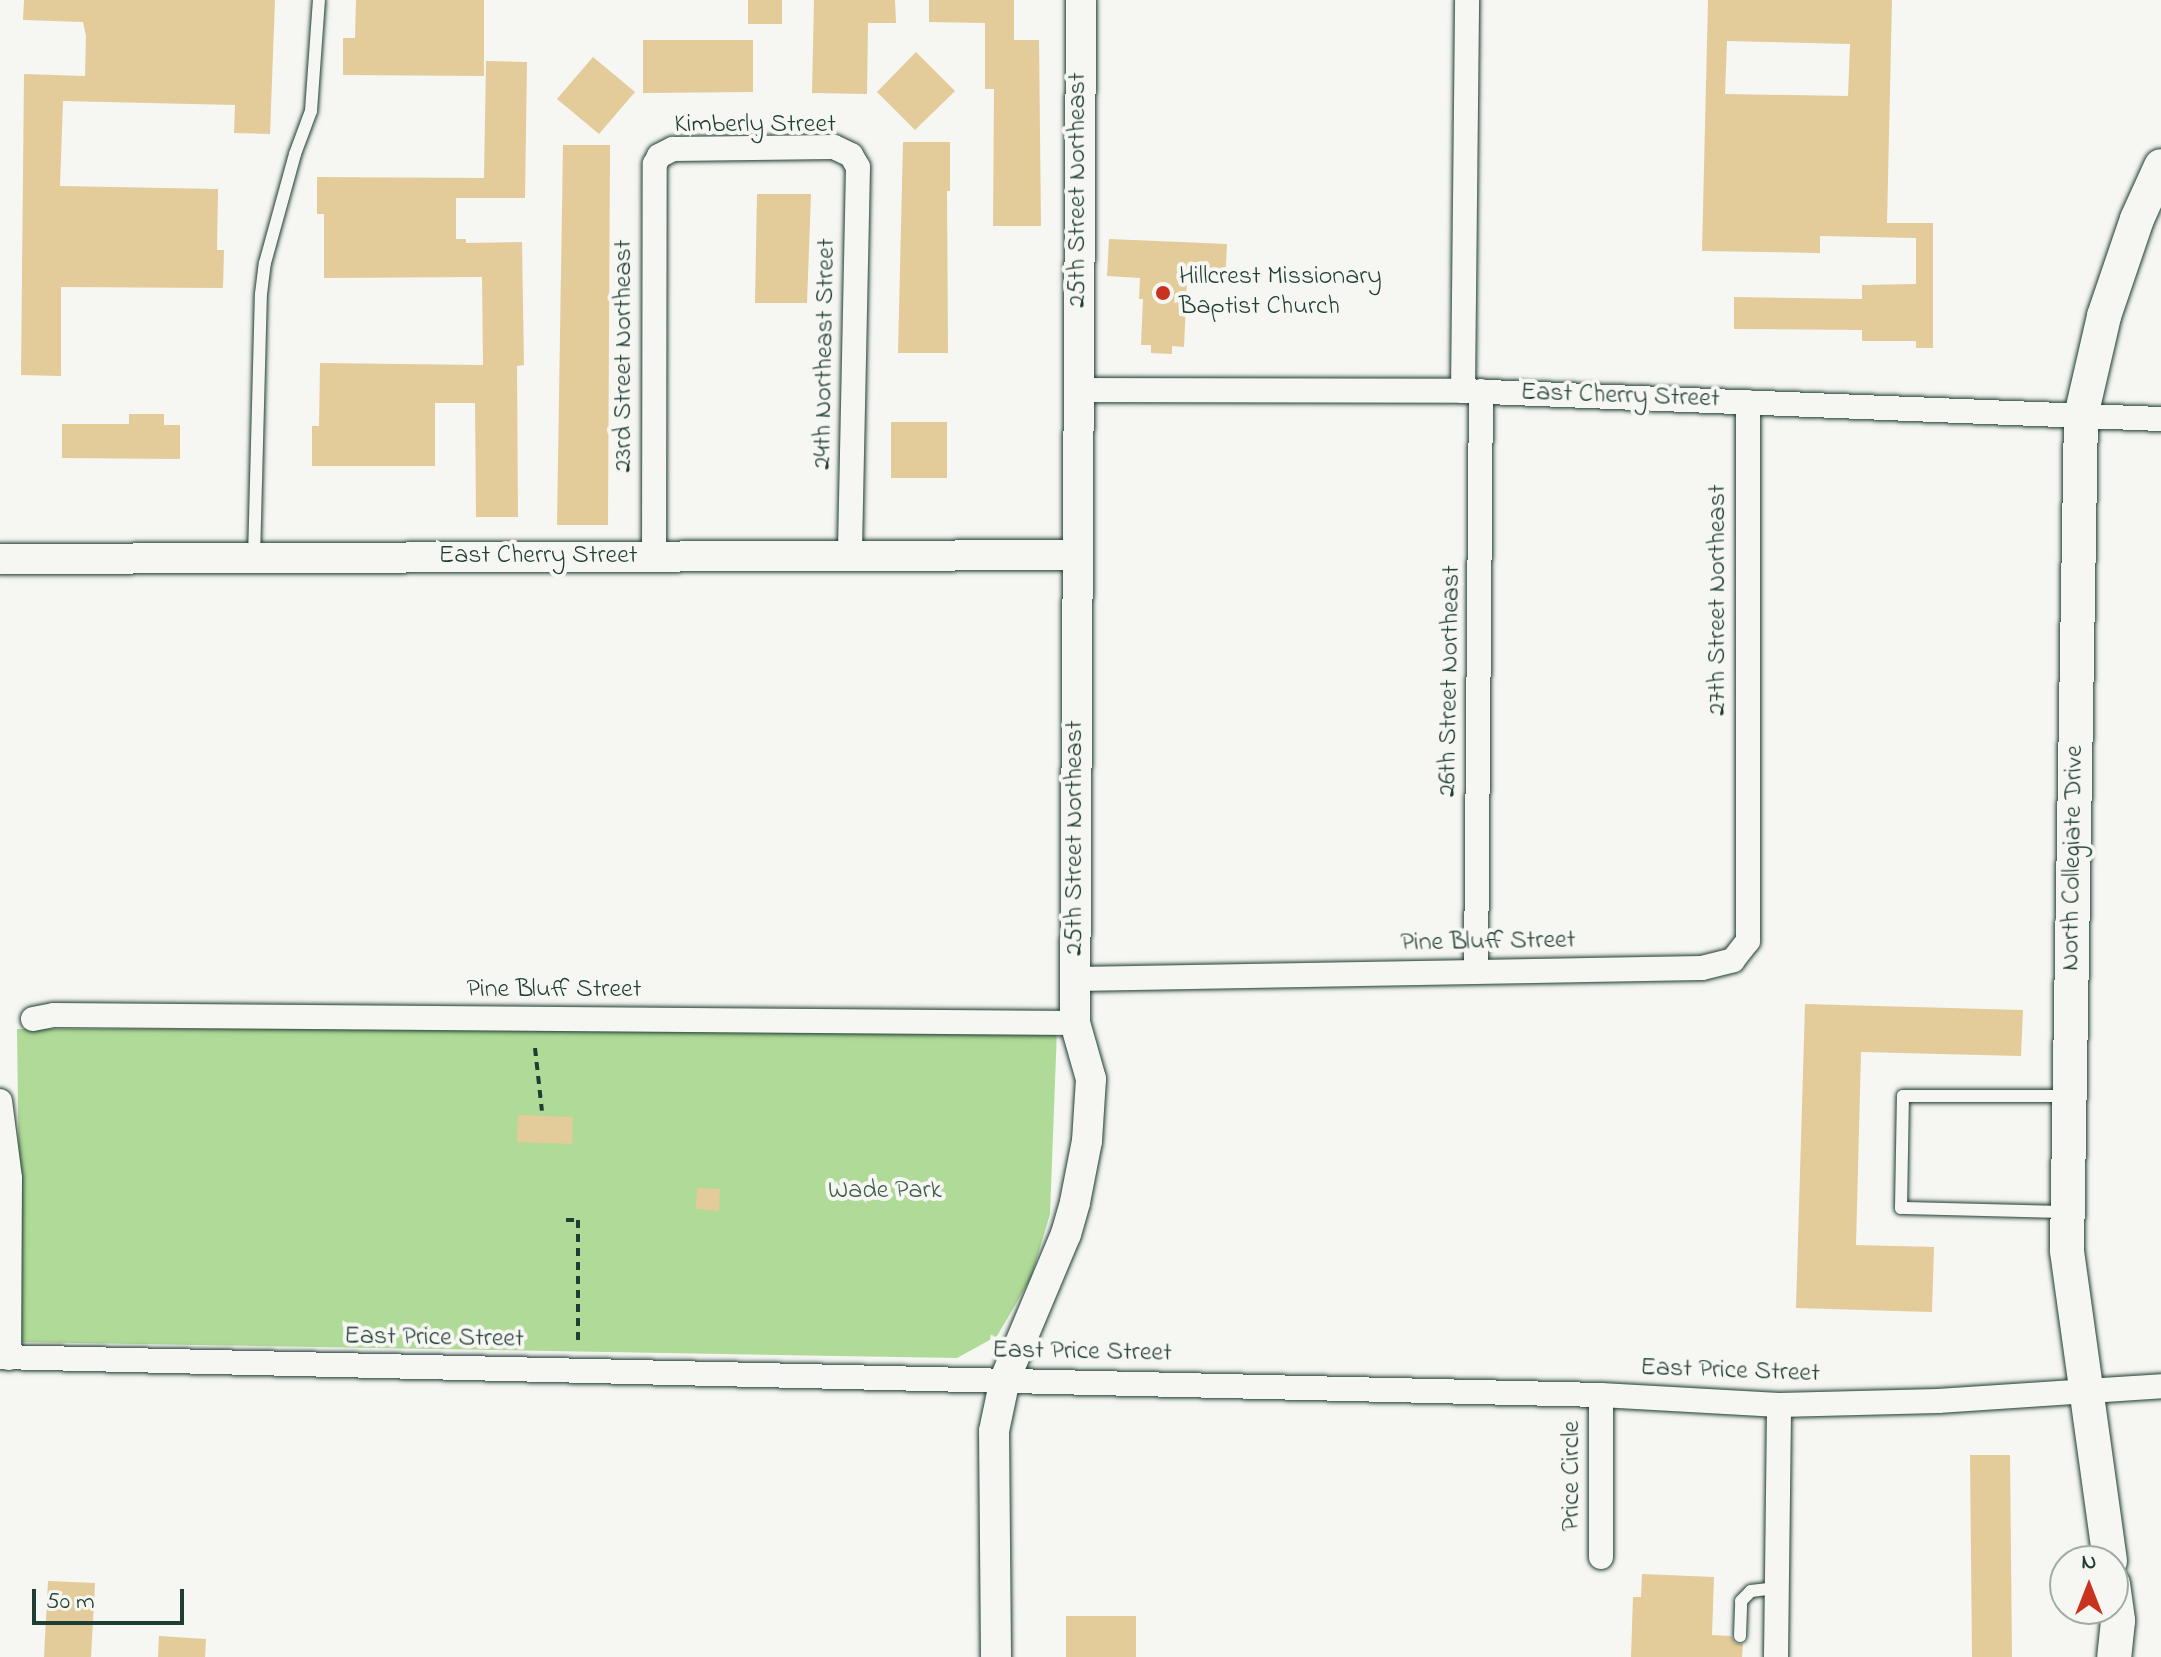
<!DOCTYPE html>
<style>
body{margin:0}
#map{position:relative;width:2161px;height:1657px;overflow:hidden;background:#f6f6f2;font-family:"Indie Flower",sans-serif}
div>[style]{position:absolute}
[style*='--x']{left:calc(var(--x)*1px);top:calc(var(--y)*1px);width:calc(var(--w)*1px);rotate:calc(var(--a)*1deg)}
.green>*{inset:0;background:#b0da97}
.building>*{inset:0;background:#e4cb9a}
.path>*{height:4px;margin-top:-2px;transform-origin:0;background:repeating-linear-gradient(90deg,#1f3d34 0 8px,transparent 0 14px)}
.roads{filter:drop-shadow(0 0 2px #1f3d34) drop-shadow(0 0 2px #1f3d34)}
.service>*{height:12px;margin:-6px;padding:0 6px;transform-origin:6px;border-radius:6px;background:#f6f6f2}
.minor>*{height:24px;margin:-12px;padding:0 12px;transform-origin:12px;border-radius:12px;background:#f6f6f2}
.tertiary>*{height:30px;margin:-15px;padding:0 15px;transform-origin:15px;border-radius:15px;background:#f6f6f2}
.secondary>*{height:34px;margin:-17px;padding:0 17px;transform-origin:17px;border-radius:17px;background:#f6f6f2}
.dots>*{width:22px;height:22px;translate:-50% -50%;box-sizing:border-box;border:4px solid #f6f6f2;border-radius:50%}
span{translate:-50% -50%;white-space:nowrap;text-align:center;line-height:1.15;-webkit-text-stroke:8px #f6f6f2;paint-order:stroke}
.street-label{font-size:26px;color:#1f3d34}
.poi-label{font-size:26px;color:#1f3d34}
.left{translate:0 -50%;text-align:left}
.park-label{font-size:26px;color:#3c5c48}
.north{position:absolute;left:2049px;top:1545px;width:80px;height:80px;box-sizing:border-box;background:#f6f6f2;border:2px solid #a0aca6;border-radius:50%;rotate:0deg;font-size:22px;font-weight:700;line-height:32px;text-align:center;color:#1f3d34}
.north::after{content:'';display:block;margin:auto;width:28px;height:36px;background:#c8321e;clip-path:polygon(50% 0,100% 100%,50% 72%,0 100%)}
.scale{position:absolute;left:32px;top:1589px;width:152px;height:36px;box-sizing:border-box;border:4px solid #1f3d34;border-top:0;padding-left:10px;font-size:24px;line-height:28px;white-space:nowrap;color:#1f3d34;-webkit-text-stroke:6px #f6f6f2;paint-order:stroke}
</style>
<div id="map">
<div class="green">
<i style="clip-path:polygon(17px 1029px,1057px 1029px,1050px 1214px,1031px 1278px,997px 1336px,957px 1358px,21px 1342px)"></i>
</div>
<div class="building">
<i style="clip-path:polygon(24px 0,275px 0,270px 134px,234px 133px,235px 105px,63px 101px,60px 186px,218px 189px,217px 250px,224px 250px,223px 288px,61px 287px,61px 376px,21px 375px,24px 74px,85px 76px,86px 36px,83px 22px,23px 20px)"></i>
<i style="clip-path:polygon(356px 0,484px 0,484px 76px,343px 75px,343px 38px,355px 38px)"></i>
<i style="clip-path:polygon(748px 0,782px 0,782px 24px,748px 24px)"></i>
<i style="clip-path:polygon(814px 0,895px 0,896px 23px,868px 23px,867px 94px,812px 93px)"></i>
<i style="clip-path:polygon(929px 0,1014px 0,1014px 40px,1039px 40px,1041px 226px,993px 226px,994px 89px,985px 89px,985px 23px,929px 22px)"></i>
<i style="clip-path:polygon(evenodd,1708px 0,1892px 0,1887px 223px,1933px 223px,1933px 348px,1916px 348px,1916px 341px,1862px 341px,1862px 330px,1734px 329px,1734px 297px,1862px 299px,1862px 285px,1916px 284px,1916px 238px,1820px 236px,1820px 253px,1702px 251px,1708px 0,1727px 41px,1850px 44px,1848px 96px,1725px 94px,1727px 41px)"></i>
<i style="clip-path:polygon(643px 40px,753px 40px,753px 92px,643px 93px)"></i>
<i style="clip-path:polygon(916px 52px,955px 91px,915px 130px,877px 92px)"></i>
<i style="clip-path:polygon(593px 57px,635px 92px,599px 134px,557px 99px)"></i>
<i style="clip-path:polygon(486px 61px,527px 62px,525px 198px,456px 198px,456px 239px,466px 239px,466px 243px,522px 242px,524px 365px,517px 366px,518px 517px,476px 517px,475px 403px,435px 403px,435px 466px,312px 466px,312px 426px,319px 426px,320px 363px,483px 365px,482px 277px,324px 278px,324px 214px,317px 214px,317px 177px,484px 178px)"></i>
<i style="clip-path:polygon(903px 142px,950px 142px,950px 191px,947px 191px,948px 353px,898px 353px)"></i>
<i style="clip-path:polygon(563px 145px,610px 145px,608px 525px,557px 525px)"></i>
<i style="clip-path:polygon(757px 194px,811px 194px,807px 303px,755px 303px)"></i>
<i style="clip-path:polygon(1109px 239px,1227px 244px,1225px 282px,1187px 280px,1184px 347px,1172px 346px,1172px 354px,1151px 353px,1151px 345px,1141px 345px,1143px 299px,1139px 299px,1140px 278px,1107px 276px)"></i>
<i style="clip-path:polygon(129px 414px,164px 414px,164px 425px,180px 425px,180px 459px,62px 458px,62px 424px,129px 424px)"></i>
<i style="clip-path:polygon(891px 422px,947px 422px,947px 478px,891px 478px)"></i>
<i style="clip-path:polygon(1805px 1004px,2023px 1010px,2021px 1056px,1861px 1052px,1856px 1245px,1934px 1247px,1932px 1312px,1796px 1308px)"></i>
<i style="clip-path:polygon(518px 1115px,573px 1117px,572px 1144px,517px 1142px)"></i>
<i style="clip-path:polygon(697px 1188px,720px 1189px,719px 1211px,696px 1209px)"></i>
<i style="clip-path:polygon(1970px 1455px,2010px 1455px,2012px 1657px,1972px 1657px)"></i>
<i style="clip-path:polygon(1642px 1574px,1714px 1577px,1712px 1635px,1731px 1636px,1735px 1643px,1743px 1644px,1742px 1657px,1631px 1657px,1633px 1597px,1641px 1597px)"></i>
<i style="clip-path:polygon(48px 1581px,95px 1583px,91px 1657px,44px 1657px)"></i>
<i style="clip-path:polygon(1066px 1616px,1136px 1616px,1136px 1657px,1066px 1657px)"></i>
<i style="clip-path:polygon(159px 1636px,206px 1639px,205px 1657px,158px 1657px)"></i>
</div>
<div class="path">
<i style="--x:535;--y:1048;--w:63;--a:83.7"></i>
<i style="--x:566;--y:1220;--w:12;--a:0"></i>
<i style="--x:578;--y:1220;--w:124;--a:90"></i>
</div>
<div class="roads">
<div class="service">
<i style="--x:254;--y:558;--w:264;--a:-88.5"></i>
<i style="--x:261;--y:294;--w:31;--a:-83"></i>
<i style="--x:265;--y:263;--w:113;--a:-74.6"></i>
<i style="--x:295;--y:154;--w:46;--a:-69.6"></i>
<i style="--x:311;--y:111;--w:111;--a:-85.9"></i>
<i style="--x:2066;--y:1212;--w:165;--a:-178.6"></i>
<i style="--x:1901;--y:1208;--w:112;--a:-89"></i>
<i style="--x:1903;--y:1096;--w:163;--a:0"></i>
<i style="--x:1740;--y:1636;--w:35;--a:-88"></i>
<i style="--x:1741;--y:1601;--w:14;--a:-45"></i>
<i style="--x:1751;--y:1591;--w:26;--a:-7"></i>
</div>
<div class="minor">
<i style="--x:1078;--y:390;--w:385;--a:0.1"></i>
<i style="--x:1463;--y:391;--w:699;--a:2.3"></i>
<i style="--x:1463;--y:391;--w:391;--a:-89.4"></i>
<i style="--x:654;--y:557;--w:393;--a:-89.9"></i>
<i style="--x:655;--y:164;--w:9;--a:-63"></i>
<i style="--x:659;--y:156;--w:16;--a:-27"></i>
<i style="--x:673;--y:149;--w:161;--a:-0.7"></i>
<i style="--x:834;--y:147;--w:19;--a:25"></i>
<i style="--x:851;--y:155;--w:14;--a:60"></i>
<i style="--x:858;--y:167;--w:389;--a:91.2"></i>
<i style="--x:1476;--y:971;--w:580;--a:-89.51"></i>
<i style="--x:1077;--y:979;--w:625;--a:-1.01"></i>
<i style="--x:1702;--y:968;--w:32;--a:-14"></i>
<i style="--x:1733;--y:960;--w:24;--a:-52"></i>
<i style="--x:1748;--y:941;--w:539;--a:-90"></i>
<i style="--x:33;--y:1019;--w:21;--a:-11"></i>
<i style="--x:54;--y:1015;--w:1021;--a:0.45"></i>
<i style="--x:0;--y:1101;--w:78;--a:82.6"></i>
<i style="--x:10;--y:1178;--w:180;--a:90.3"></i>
<i style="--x:0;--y:1357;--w:1601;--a:1.36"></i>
<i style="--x:1601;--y:1395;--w:178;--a:3.2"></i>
<i style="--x:1779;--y:1405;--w:159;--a:-1.4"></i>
<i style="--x:1938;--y:1401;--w:224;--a:-3.8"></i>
<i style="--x:1601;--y:1395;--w:162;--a:90"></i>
<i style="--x:1776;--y:1657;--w:252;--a:-89.3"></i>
</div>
<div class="tertiary">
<i style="--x:0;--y:559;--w:1077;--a:-0.21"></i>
<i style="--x:996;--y:1657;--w:226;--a:-90.5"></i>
<i style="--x:994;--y:1431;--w:53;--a:-78.1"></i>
<i style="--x:1005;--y:1379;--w:157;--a:-67.2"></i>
<i style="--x:1066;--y:1234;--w:33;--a:-74"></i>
<i style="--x:1075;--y:1202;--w:62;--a:-78.9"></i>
<i style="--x:1087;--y:1141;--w:62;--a:-86.3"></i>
<i style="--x:1091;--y:1079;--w:58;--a:-105.9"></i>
<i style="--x:1075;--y:1023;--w:1023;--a:-89.66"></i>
</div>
<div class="secondary">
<i style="--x:2110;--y:1561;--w:314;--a:-97.9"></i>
<i style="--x:2067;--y:1250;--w:834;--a:-89.04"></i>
<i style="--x:2081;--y:416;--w:103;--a:-77"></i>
<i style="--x:2104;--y:316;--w:102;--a:-71.2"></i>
<i style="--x:2137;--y:219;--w:58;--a:-65.6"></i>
<i style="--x:2113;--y:1584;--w:37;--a:82"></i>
<i style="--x:2118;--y:1621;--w:36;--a:96"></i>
</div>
</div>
<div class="dots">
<i style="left:1163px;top:293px;background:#c8321e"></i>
</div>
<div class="street-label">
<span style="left:755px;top:126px">Kimberly Street</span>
<span style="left:1079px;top:190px;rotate:-90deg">25th Street Northeast</span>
<span style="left:826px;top:354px;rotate:-89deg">24th Northeast Street</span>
<span style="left:625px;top:356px;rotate:-90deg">23rd Street Northeast</span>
<span style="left:1620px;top:397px;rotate:2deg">East Cherry Street</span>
<span style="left:538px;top:557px">East Cherry Street</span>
<span style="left:1719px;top:600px;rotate:-90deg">27th Street Northeast</span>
<span style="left:1451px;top:681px;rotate:-89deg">26th Street Northeast</span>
<span style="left:1076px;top:838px;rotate:-90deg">25th Street Northeast</span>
<span style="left:2074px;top:858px;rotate:-89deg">North Collegiate Drive</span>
<span style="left:1488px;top:943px;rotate:-1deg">Pine Bluff Street</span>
<span style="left:554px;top:991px">Pine Bluff Street</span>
<span style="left:434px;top:1339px;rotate:1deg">East Price Street</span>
<span style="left:1082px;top:1353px;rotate:1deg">East Price Street</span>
<span style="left:1730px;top:1372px;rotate:2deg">East Price Street</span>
<span style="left:1573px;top:1476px;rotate:-90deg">Price Circle</span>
</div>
<div class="poi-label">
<span class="left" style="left:1179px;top:293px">Hillcrest Missionary<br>Baptist Church</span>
</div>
<div class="park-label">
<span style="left:885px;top:1192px">Wade Park</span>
</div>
<div class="north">N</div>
<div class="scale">50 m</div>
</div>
